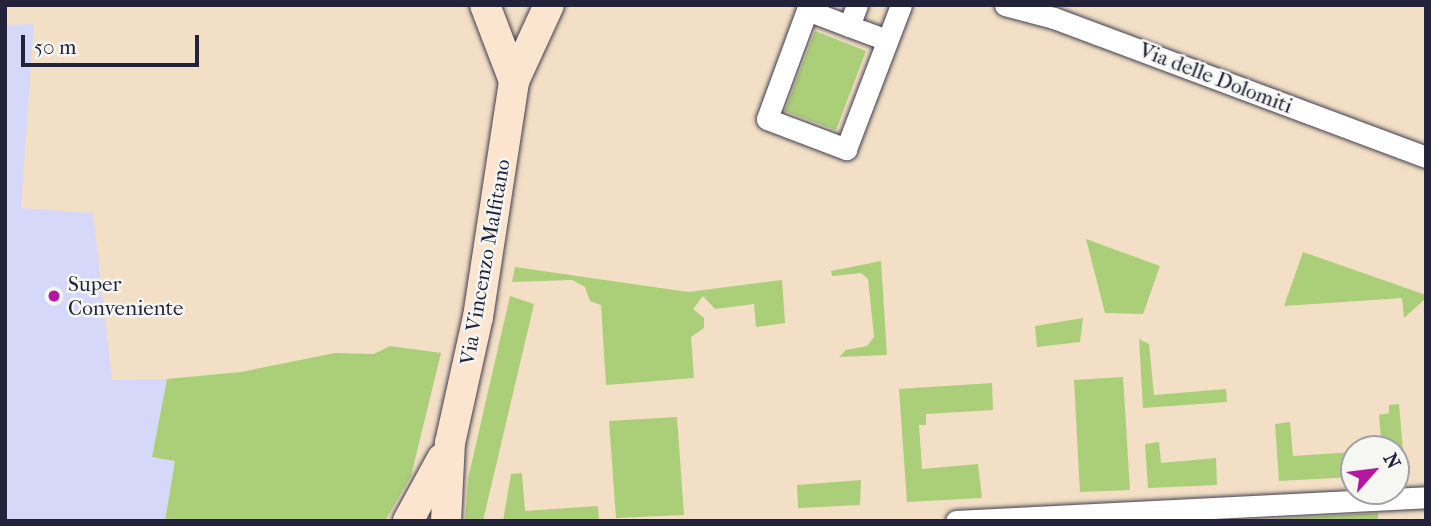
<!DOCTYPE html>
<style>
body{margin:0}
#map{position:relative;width:1431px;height:526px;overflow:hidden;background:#f2dfc5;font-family:"IM FELL French Canon",serif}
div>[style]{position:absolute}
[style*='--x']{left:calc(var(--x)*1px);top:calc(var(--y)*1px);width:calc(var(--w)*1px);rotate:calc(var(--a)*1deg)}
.built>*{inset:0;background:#d5d8f9}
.green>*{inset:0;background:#abcf79}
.roads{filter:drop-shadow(0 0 2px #413e50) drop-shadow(0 0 2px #413e50)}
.minor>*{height:21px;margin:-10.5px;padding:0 10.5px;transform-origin:10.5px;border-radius:10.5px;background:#fff}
.secondary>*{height:30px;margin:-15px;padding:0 15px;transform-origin:15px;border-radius:15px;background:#fbe5cf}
.dots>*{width:19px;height:19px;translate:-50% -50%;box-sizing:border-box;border:4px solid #f6f6f2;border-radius:50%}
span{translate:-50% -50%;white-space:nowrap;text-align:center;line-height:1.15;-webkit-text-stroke:5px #f6f6f2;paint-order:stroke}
.street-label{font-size:21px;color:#22223b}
.poi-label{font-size:21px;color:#22223b}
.left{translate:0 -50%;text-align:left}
.frame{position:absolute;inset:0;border:7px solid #22223b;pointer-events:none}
.north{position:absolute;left:1340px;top:435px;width:70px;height:70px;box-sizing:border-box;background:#f6f6f2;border:2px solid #a1a1a9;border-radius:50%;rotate:62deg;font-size:19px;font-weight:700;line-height:28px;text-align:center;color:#22223b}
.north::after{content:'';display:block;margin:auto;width:24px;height:32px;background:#b5179e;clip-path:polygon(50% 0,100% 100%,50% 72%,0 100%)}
.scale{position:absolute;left:21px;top:35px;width:178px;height:32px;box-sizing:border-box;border:4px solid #22223b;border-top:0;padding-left:9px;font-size:21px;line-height:24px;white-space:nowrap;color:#22223b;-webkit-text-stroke:5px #f6f6f2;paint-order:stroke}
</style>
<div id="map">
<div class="built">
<i style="clip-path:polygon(34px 24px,21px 208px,93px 213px,112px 380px,167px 379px,152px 457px,175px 461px,165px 521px,5px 521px,5px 25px)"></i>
</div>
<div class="green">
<i style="clip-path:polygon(815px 31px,866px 51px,836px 130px,785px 111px)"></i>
<i style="clip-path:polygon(1086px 239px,1160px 266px,1143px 314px,1105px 313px)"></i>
<i style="clip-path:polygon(1303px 252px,1426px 295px,1426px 298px,1404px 318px,1402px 298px,1284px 306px)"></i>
<i style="clip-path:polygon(881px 261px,887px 355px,839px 357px,846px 350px,867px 346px,874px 337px,868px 279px,861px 273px,832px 276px,831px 271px)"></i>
<i style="clip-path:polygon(515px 267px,688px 292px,782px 280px,785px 323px,756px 327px,754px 304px,715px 309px,703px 296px,693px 309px,704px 318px,704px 328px,691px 337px,694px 378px,606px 385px,601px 305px,590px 301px,585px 287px,572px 280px,512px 282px)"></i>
<i style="clip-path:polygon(510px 296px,534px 304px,483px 521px,465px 521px,468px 479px)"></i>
<i style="clip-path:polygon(1083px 318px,1080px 342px,1037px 347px,1035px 326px)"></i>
<i style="clip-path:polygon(1139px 339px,1149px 344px,1154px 395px,1226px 389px,1227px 402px,1143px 408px)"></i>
<i style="clip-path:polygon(390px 346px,441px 353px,411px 476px,385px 521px,165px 521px,175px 461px,152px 457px,167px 379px,241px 372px,335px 353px,374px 354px)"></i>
<i style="clip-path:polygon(1123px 377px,1130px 490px,1080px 492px,1074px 380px)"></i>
<i style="clip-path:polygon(992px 383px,993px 410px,926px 414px,926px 425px,919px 425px,922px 469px,978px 464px,982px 498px,907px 502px,899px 389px)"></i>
<i style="clip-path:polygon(1399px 404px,1405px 474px,1396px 474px,1396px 449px,1382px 449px,1379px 415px,1389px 413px,1389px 405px)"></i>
<i style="clip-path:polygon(677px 417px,684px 515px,616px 518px,609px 421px)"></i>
<i style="clip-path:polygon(1290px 422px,1293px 456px,1354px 452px,1354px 477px,1279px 481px,1275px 424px)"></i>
<i style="clip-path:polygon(1159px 442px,1161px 463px,1216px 458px,1217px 485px,1148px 488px,1145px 444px)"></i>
<i style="clip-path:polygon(522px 473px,525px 511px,598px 506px,599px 520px,503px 521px,511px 474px)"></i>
<i style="clip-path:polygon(861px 480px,860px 505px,798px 508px,797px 485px)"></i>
<i style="clip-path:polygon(1378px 513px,1378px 521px,1271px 519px)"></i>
</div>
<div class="roads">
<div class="minor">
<i style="--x:857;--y:5;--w:22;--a:111"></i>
<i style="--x:849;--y:26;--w:45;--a:-159.1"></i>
<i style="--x:807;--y:10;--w:116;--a:110.2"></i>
<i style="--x:767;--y:119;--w:85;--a:20.8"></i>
<i style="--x:846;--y:149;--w:154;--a:-69.1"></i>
<i style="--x:1005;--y:5;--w:51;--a:14.9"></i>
<i style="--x:1054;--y:18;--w:397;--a:20.5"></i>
<i style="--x:849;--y:26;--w:40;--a:20.2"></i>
<i style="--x:956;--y:521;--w:471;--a:-2.9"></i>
</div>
<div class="secondary">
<i style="--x:485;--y:5;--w:81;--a:69.1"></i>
<i style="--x:408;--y:521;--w:71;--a:-61.3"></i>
<i style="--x:446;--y:521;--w:78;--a:-87.1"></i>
<i style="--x:450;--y:443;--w:129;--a:-77.5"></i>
<i style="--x:478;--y:317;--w:239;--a:-81.3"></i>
<i style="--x:514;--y:81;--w:84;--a:-65.3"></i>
</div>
</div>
<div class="dots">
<i style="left:54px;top:296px;background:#b5179e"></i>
</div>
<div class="street-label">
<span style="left:1216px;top:78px;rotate:21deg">Via delle Dolomiti</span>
<span style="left:485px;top:262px;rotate:-80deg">Via Vincenzo Malfitano</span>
</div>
<div class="poi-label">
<span class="left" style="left:68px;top:296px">Super<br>Conveniente</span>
</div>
<div class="frame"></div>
<div class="north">N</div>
<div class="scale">50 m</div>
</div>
